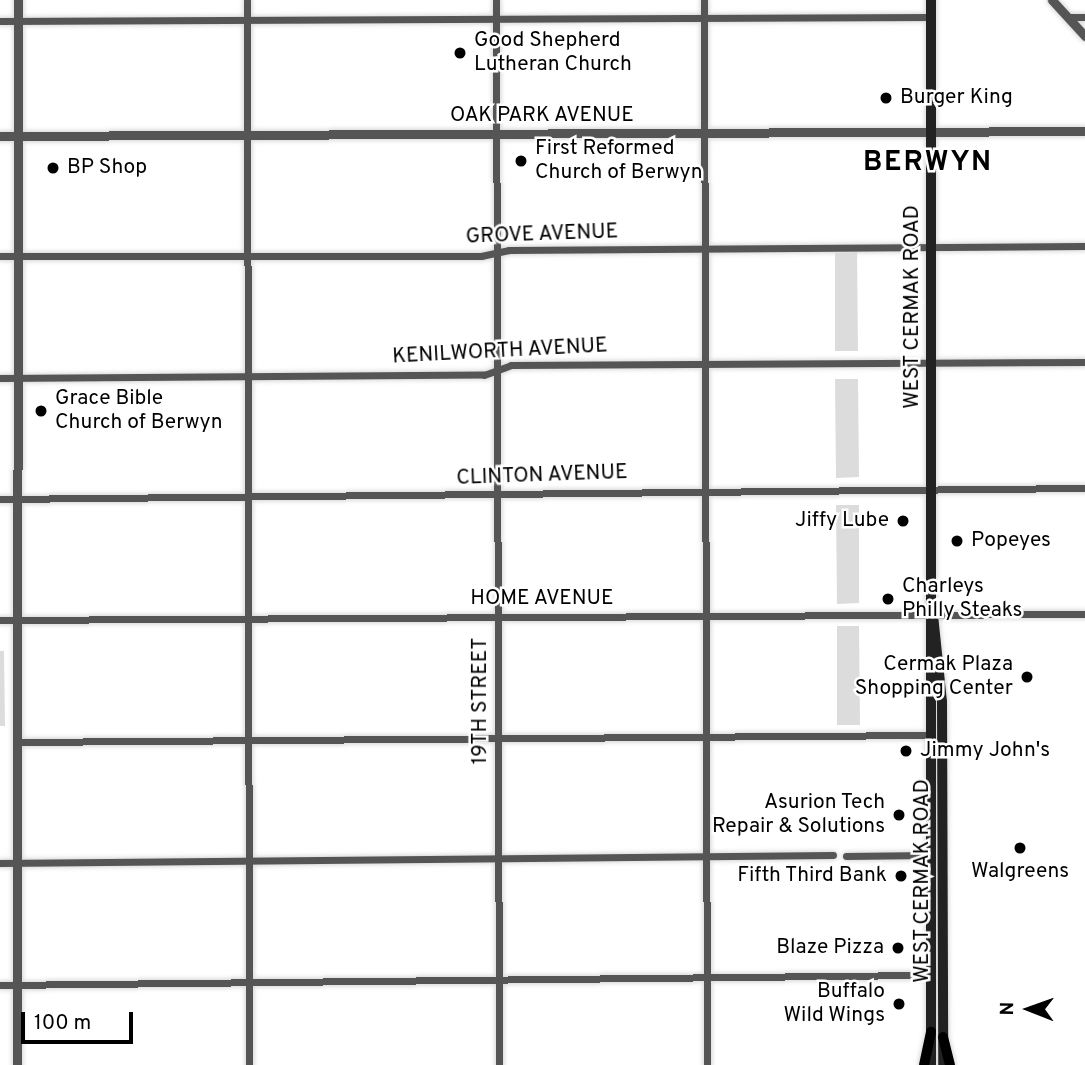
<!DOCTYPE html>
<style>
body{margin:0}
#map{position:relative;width:1085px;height:1065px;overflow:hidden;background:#fff;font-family:Overpass,sans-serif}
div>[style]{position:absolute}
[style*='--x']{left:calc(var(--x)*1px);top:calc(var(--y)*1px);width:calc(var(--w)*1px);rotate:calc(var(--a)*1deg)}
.green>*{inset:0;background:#dcdcdc}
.roads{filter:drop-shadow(0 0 2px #dbdbdb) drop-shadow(0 0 2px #dbdbdb)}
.minor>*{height:7px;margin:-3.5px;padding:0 3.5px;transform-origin:3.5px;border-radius:3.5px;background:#555}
.tertiary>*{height:9px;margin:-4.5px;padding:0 4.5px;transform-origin:4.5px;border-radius:4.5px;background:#555}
.secondary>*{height:10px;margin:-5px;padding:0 5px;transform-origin:5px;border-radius:5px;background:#222}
.primary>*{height:10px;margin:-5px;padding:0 5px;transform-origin:5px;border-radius:5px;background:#000}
.dots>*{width:19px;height:19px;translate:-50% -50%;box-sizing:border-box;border:4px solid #fff;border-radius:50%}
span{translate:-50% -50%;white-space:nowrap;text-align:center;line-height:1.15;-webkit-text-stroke:5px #fff;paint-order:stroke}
.poi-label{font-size:21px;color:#000}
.left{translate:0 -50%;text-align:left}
.right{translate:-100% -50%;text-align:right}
.street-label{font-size:21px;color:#000}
.district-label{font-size:28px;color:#000;font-weight:700;letter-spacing:2px}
.north{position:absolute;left:994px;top:974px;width:70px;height:70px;-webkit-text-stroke:5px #fff;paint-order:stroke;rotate:271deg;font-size:19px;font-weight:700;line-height:28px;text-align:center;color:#000}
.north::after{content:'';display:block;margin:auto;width:24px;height:32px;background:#000;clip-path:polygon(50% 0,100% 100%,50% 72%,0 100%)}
.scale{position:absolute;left:21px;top:1012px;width:112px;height:32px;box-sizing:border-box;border:4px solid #000;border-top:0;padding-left:9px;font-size:21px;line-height:24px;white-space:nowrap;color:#000;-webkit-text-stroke:5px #fff;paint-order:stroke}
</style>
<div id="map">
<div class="green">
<i style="clip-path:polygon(857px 252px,858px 351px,835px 351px,835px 253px)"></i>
<i style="clip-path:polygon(835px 379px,858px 379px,859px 477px,836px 478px)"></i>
<i style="clip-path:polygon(836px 505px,859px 505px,859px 603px,837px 604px)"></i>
<i style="clip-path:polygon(837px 626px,859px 626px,860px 725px,837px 725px)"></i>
<i style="clip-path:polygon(0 651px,4px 651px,5px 726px,0 726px)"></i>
</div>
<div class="roads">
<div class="minor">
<i style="--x:247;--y:0;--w:1065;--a:89.89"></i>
<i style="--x:496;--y:0;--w:1065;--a:89.84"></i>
<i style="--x:704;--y:0;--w:1065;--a:89.84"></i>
<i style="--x:1068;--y:17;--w:17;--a:0"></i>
<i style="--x:0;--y:21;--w:931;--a:-0.25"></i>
<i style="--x:0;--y:256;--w:481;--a:0"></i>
<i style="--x:481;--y:256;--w:29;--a:-12"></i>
<i style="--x:509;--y:250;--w:576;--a:-0.4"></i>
<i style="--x:0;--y:378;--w:484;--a:-0.4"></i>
<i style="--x:484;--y:375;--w:29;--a:-20"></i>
<i style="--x:511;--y:365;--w:574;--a:-0.3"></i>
<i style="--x:0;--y:499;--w:1085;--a:-0.58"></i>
<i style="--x:0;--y:620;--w:1085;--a:-0.32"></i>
<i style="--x:19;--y:742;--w:910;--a:-0.44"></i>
<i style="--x:846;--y:856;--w:83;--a:-0.7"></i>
<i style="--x:0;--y:863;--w:833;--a:-0.55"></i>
<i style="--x:0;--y:985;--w:930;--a:-0.62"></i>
</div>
<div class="tertiary">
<i style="--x:1052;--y:0;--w:49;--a:47.5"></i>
<i style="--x:0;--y:136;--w:1085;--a:-0.26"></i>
<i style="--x:17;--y:1065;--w:1065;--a:-89.95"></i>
</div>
<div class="secondary">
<i style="--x:931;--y:0;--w:1065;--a:90"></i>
<i style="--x:933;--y:615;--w:87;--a:84.1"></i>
<i style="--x:942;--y:702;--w:363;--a:89.8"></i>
</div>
<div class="primary">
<i style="--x:943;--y:1037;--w:29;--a:76"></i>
<i style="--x:924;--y:1065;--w:34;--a:-78"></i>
</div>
</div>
<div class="dots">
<i style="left:460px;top:53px;background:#000"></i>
<i style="left:886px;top:98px;background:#000"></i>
<i style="left:521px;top:161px;background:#000"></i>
<i style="left:53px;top:168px;background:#000"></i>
<i style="left:41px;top:411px;background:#000"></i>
<i style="left:903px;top:521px;background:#000"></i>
<i style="left:957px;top:541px;background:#000"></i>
<i style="left:888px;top:599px;background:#000"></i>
<i style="left:1027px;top:677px;background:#000"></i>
<i style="left:906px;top:751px;background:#000"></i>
<i style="left:899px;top:815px;background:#000"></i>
<i style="left:1020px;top:848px;background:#000"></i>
<i style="left:901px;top:876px;background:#000"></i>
<i style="left:898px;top:948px;background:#000"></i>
<i style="left:899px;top:1004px;background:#000"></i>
</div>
<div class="poi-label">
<span class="left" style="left:474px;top:53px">Good Shepherd<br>Lutheran Church</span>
<span class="left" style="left:900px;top:98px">Burger King</span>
<span class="left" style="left:535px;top:161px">First Reformed<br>Church of Berwyn</span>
<span class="left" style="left:67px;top:168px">BP Shop</span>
<span class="left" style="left:55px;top:411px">Grace Bible<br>Church of Berwyn</span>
<span class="right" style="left:889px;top:521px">Jiffy Lube</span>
<span class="left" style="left:971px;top:541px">Popeyes</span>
<span class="left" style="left:902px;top:599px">Charleys<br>Philly Steaks</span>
<span class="right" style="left:1013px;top:677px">Cermak Plaza<br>Shopping Center</span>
<span class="left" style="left:920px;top:751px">Jimmy John's</span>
<span class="right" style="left:885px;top:815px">Asurion Tech<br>Repair &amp; Solutions</span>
<span style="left:1020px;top:872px">Walgreens</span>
<span class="right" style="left:887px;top:876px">Fifth Third Bank</span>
<span class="right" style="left:884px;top:948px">Blaze Pizza</span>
<span class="right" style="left:885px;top:1004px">Buffalo<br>Wild Wings</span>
</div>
<div class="street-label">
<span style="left:542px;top:116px">OAK PARK AVENUE</span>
<span style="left:542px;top:235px;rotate:-2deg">GROVE AVENUE</span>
<span style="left:913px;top:307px;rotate:-90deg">WEST CERMAK ROAD</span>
<span style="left:500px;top:352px;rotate:-3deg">KENILWORTH AVENUE</span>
<span style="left:542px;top:476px;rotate:-2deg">CLINTON AVENUE</span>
<span style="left:542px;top:599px">HOME AVENUE</span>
<span style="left:481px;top:701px;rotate:-90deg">19TH STREET</span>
<span style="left:923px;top:881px;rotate:-90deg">WEST CERMAK ROAD</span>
</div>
<div class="district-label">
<span style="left:928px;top:163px">BERWYN</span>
</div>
<div class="north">N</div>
<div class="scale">100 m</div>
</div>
